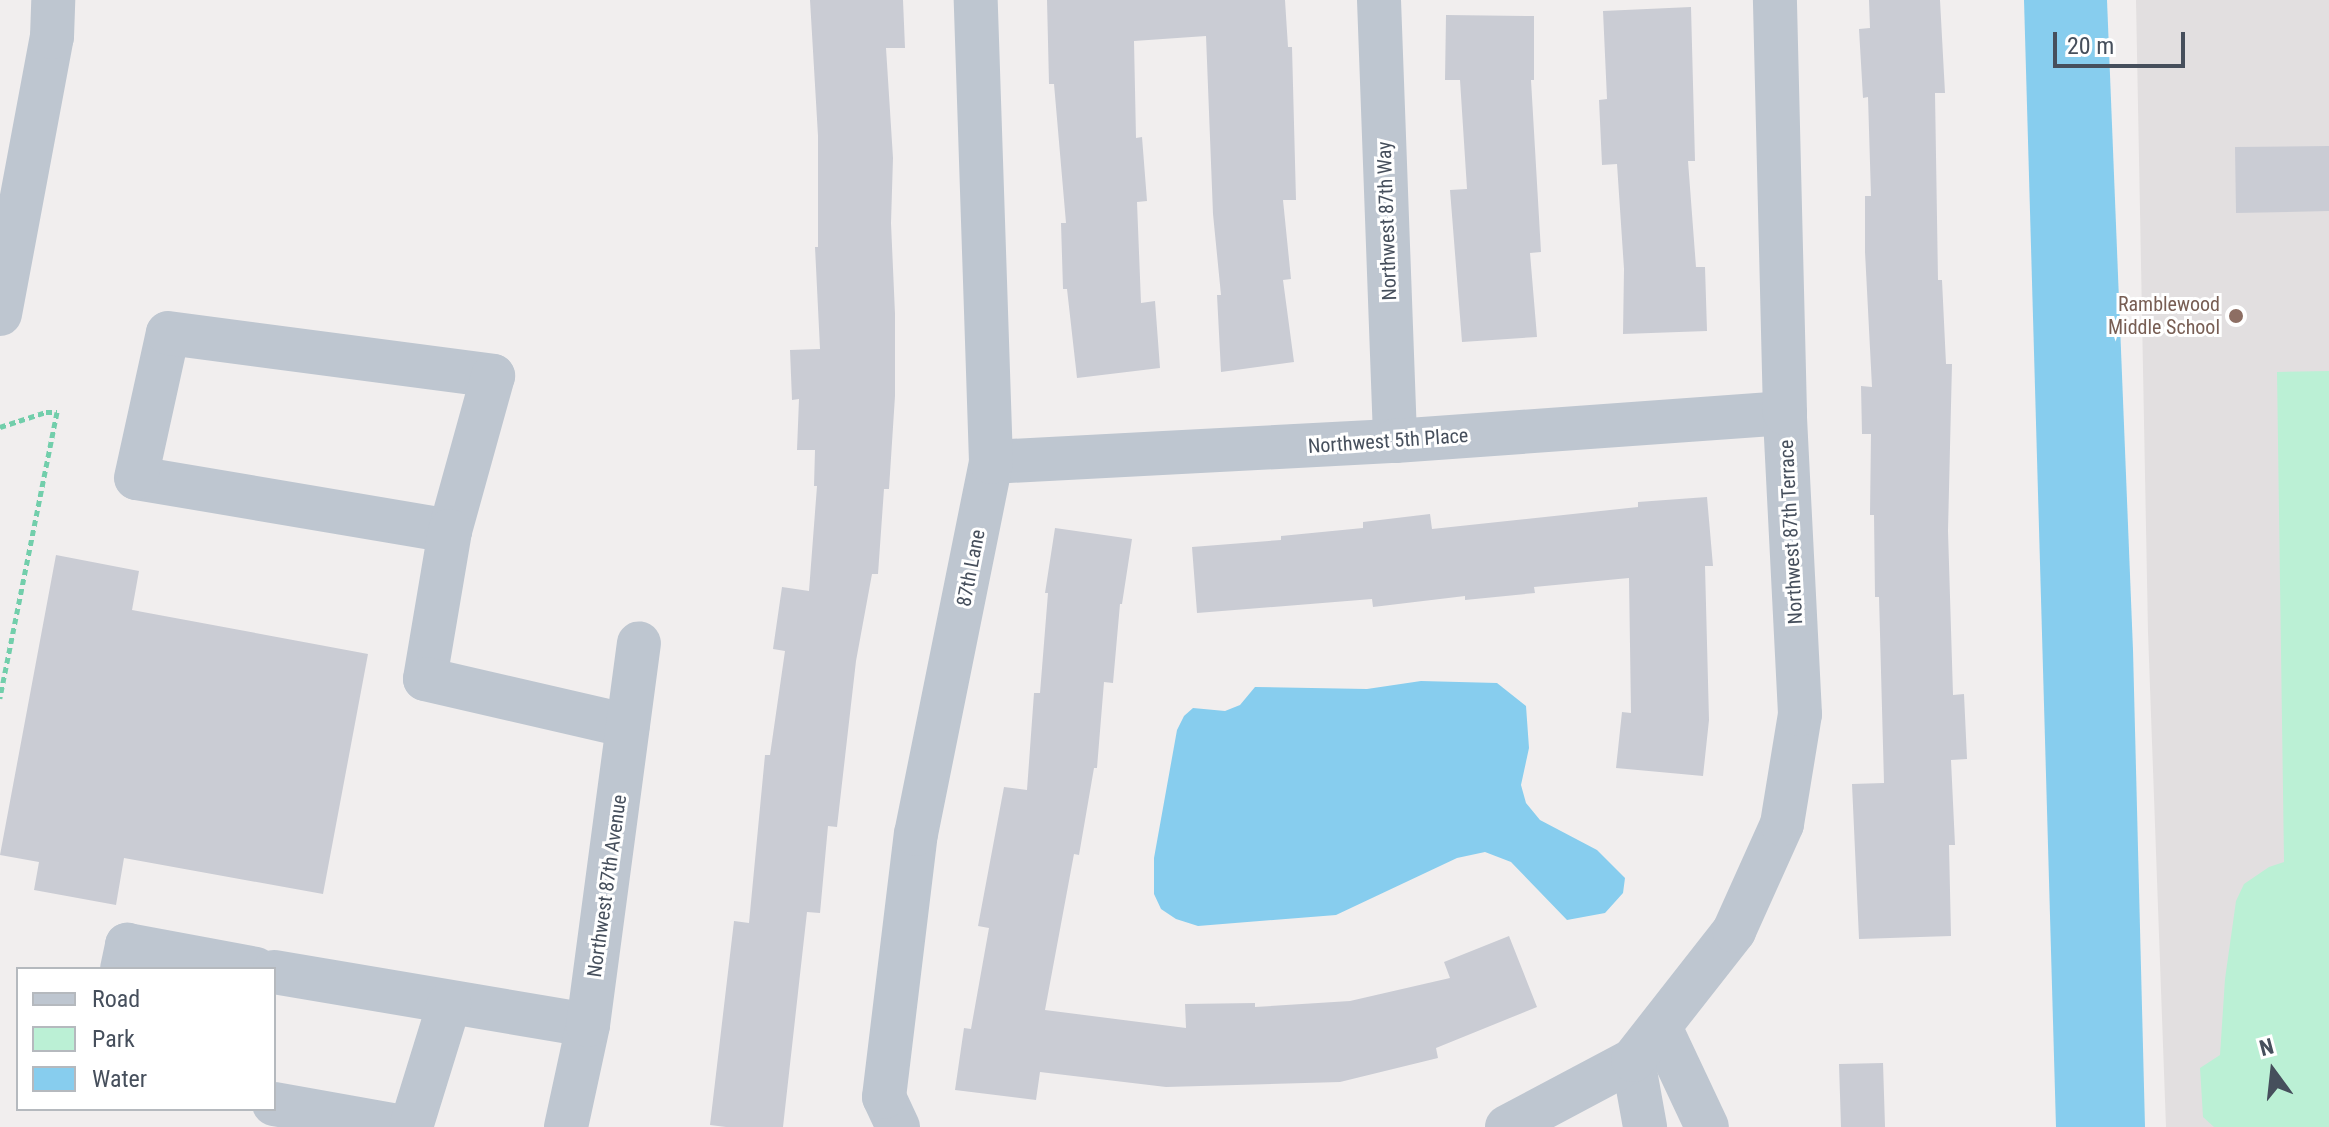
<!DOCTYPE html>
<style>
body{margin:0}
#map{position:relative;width:2329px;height:1127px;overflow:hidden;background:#f1eeee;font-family:"Roboto Condensed",sans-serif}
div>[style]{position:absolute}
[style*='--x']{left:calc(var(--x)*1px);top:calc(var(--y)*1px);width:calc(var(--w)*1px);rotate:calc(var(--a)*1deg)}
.education>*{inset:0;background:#e2dfe0}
.green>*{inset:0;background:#bbf0d5}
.water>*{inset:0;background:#87cdee}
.building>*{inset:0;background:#caccd4}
.path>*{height:5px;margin-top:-2.5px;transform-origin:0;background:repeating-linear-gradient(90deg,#72ceab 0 6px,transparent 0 10px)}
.minor>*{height:44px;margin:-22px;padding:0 22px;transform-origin:22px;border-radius:22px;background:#bec6d0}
.dots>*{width:22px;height:22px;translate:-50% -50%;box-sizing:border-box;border:4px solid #fff;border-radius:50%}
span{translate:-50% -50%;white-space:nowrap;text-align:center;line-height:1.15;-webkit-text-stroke:6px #fff;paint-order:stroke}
.street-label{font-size:20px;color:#464f5c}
.education-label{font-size:20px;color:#785e54}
.right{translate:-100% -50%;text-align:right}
.legend{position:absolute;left:16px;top:967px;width:260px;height:144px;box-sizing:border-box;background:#fff;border:2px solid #b5b9be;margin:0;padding:10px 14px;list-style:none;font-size:24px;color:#464f5c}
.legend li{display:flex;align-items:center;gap:16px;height:40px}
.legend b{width:40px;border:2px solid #b5b9be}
.north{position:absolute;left:2233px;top:1031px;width:80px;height:80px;-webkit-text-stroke:6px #fff;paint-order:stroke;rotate:345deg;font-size:22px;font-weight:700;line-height:32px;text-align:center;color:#464f5c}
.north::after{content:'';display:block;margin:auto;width:28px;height:36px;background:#464f5c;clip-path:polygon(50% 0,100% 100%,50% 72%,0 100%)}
.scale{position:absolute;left:2053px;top:32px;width:132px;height:36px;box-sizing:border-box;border:4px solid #464f5c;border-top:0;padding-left:10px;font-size:24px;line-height:28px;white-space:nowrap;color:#464f5c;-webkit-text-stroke:6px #fff;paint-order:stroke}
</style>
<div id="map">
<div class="education">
<i style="clip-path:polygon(2136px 0,2329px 0,2329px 1127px,2166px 1127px,2148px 632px)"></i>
</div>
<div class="green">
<i style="clip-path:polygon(2329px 371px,2329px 1127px,2214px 1127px,2203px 1117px,2200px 1068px,2220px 1055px,2225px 979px,2236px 901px,2244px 884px,2269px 867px,2284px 862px,2277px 372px)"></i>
</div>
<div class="water">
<i style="clip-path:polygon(2024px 0,2107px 0,2133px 650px,2145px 1127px,2056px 1127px)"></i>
<i style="clip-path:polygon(1421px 681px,1497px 683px,1526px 706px,1529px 748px,1521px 785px,1526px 803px,1540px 820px,1597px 850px,1625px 878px,1623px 893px,1605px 913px,1567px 920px,1511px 862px,1485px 852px,1457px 858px,1336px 915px,1198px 926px,1176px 919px,1161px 909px,1154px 894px,1154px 858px,1177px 730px,1184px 716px,1193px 708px,1225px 711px,1240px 705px,1255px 687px,1367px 689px)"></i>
</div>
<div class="building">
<i style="clip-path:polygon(810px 0,903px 0,905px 48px,886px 48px,893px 158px,891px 223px,895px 314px,895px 396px,889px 489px,884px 489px,878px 574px,872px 574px,856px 661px,837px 827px,828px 826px,820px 913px,807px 912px,783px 1127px,726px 1127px,710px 1125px,734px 921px,749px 923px,765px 755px,770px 755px,785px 651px,773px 649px,782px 587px,809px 591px,817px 486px,814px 486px,815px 450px,797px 450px,799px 399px,792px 400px,790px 350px,820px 349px,815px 247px,818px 247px,818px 136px)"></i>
<i style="clip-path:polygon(1047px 0,1285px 0,1288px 47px,1292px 47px,1296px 200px,1283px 200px,1291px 279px,1283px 280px,1294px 362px,1221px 372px,1217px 295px,1221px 295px,1213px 214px,1206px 36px,1134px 41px,1136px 138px,1142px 137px,1147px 201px,1137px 202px,1141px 303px,1155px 301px,1160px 368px,1077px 378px,1067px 289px,1063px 289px,1061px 223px,1066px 223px,1054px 84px,1049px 84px)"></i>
<i style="clip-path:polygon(1869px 0,1940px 0,1945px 93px,1935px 93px,1938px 280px,1942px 280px,1946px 364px,1952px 364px,1948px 531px,1953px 695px,1964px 694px,1967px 759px,1951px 760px,1955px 845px,1949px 845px,1951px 936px,1859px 939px,1852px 784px,1884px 783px,1879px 597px,1875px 597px,1874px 515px,1870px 515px,1871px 434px,1862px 434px,1861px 386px,1872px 387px,1865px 252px,1865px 196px,1871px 196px,1868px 97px,1863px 98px,1859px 29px,1870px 28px)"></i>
<i style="clip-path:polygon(1691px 7px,1695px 161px,1688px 161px,1696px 267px,1705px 267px,1707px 331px,1623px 334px,1624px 269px,1617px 164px,1602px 165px,1599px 100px,1607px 99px,1603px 11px)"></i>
<i style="clip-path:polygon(1446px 15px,1534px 16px,1534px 80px,1531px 80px,1541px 252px,1530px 253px,1537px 337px,1462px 342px,1450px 190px,1467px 189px,1460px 80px,1445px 80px)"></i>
<i style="clip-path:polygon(2329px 146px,2329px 211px,2236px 213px,2235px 147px)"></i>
<i style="clip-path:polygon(1707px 497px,1713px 566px,1705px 566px,1709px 720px,1703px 776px,1616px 768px,1622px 712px,1631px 713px,1629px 578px,1534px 587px,1535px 593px,1465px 600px,1465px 596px,1373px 607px,1372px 599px,1197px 613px,1192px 547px,1281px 540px,1281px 536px,1363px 528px,1363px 522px,1430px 514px,1432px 529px,1638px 507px,1638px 502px)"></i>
<i style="clip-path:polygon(1055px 528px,1132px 539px,1122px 604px,1120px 604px,1113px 683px,1104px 682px,1097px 768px,1094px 768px,1079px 855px,1074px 854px,1045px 1010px,1186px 1028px,1185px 1004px,1255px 1003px,1255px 1007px,1350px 1001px,1450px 978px,1444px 962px,1509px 936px,1537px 1007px,1436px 1048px,1438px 1058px,1340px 1082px,1166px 1087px,1040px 1072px,1036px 1100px,955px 1090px,964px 1028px,971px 1029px,989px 928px,978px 926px,1004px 787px,1027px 790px,1034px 693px,1040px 693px,1048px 593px,1045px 593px)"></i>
<i style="clip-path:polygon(56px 555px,139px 571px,132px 610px,368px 654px,323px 894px,124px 858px,116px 905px,34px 890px,39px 862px,0 855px)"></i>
<i style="clip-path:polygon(1883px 1063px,1885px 1127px,1841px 1127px,1839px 1064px)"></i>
</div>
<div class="path">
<i style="--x:0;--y:427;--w:48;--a:-18.1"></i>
<i style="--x:46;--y:412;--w:11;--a:0"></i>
<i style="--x:57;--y:412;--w:292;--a:101.3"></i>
</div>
<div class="minor">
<i style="--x:1379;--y:0;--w:441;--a:87.9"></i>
<i style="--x:0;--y:314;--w:282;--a:-79.4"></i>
<i style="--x:52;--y:37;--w:37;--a:-88"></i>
<i style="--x:991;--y:462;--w:405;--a:-3"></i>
<i style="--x:1395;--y:441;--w:391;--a:-4.1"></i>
<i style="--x:450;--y:531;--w:318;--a:-170.4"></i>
<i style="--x:136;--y:478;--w:148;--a:-77.6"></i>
<i style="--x:168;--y:333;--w:328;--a:7.5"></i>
<i style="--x:493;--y:376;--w:161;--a:105.5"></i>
<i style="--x:450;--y:531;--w:150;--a:99.6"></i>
<i style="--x:425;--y:679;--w:208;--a:13"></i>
<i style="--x:122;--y:969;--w:25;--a:-78"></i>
<i style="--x:127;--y:945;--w:131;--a:10.5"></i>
<i style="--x:274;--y:972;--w:318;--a:9.6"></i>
<i style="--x:1660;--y:1027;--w:110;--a:64.8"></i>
<i style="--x:1633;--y:1060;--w:68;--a:79.8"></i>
<i style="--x:274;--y:1104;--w:131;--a:10.1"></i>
<i style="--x:411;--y:1127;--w:129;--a:-72.8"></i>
<i style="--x:566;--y:1127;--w:104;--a:-77.8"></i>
<i style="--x:588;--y:1025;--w:385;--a:-82.4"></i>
<i style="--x:898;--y:1127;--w:33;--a:-115"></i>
<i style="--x:884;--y:1097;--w:265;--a:-83.1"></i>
<i style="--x:916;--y:834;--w:379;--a:-78.6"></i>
<i style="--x:991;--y:462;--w:462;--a:-91.9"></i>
<i style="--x:1507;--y:1127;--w:143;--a:-28"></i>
<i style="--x:1633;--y:1060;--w:164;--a:-51.9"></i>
<i style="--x:1734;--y:931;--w:117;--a:-65.8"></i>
<i style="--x:1782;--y:824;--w:111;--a:-80.7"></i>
<i style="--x:1800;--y:714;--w:301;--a:-92.9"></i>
<i style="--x:1785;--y:413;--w:413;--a:-91.4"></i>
</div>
<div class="dots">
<i style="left:2236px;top:316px;background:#8d6e63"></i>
</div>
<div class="street-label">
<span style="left:1387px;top:221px;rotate:-92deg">Northwest 87th Way</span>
<span style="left:1388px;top:441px;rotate:-4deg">Northwest 5th Place</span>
<span style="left:1791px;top:532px;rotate:-93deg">Northwest 87th Terrace</span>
<span style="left:971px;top:568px;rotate:-79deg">87th Lane</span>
<span style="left:607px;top:886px;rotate:-82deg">Northwest 87th Avenue</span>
</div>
<div class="education-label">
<span class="right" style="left:2220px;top:316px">Ramblewood<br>Middle School</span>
</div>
<ul class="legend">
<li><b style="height:10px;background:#bec6d0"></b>Road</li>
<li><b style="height:22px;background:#bbf0d5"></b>Park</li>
<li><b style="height:22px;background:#87cdee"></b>Water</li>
</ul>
<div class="north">N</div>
<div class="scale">20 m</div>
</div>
